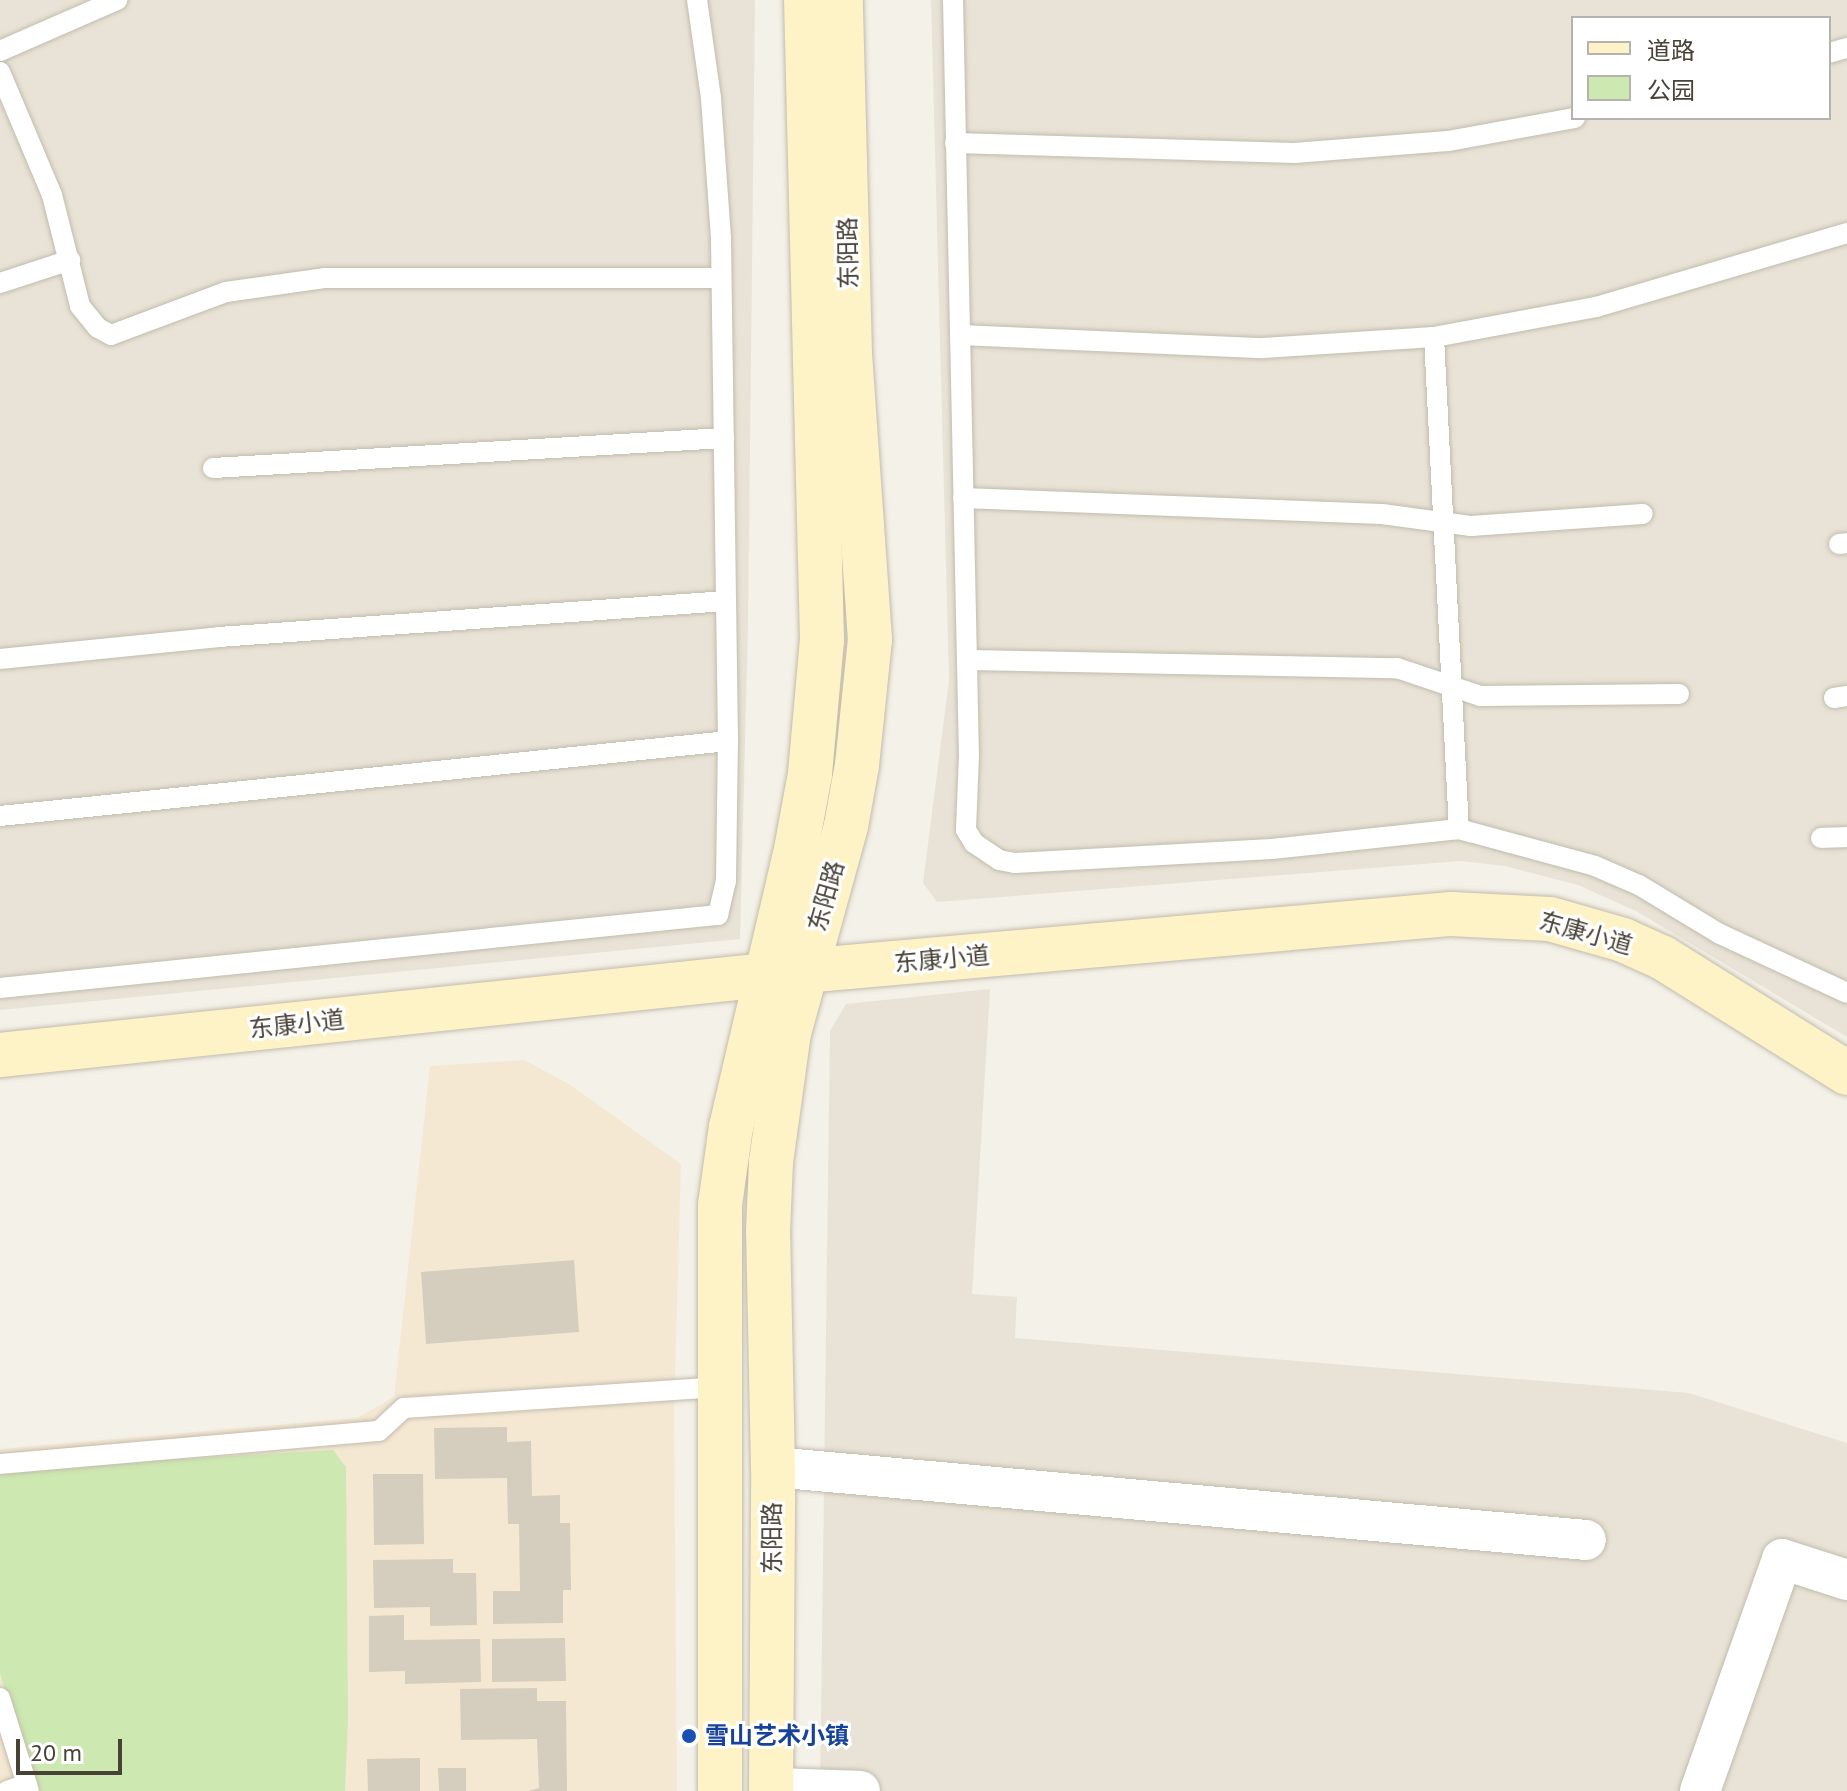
<!DOCTYPE html>
<meta charset="utf-8">
<style>
body{margin:0}
#map{position:relative;width:1847px;height:1791px;overflow:hidden;background:#f4f1e8;font-family:"PT Sans","Noto Sans SC",sans-serif}
div>[style]{position:absolute}
[style*='--x']{left:calc(var(--x)*1px);top:calc(var(--y)*1px);width:calc(var(--w)*1px);rotate:calc(var(--a)*1deg)}
.residential>*{inset:0;background:#e8e3d6}
.commercial>*{inset:0;background:#f5e8d3}
.green>*{inset:0;background:#cde8b1}
.building>*{inset:0;background:#d5cdbd}
.roads{filter:drop-shadow(0 0 2px #c2bcad) drop-shadow(0 0 2px #c2bcad)}
.lane>*{height:20px;margin:-10px;padding:0 10px;transform-origin:10px;border-radius:10px;background:#fff}
.street>*{height:40px;margin:-20px;padding:0 20px;transform-origin:20px;border-radius:20px;background:#fff}
.secondary>*{height:44px;margin:-22px;padding:0 22px;transform-origin:22px;border-radius:22px;background:#fef3c7}
.dots>*{width:22px;height:22px;translate:-50% -50%;box-sizing:border-box;border:4px solid #fff;border-radius:50%}
span{translate:-50% -50%;white-space:nowrap;text-align:center;line-height:1.15;-webkit-text-stroke:6px #fff;paint-order:stroke}
.street-label{font-size:24px;color:#474136}
.transit-label{font-size:24px;color:#164399;font-weight:700}
.left{translate:0 -50%;text-align:left}
.legend{position:absolute;left:1571px;top:16px;width:260px;height:104px;box-sizing:border-box;background:#fff;border:2px solid #b5b3af;margin:0;padding:10px 14px;list-style:none;font-size:24px;color:#474136}
.legend li{display:flex;align-items:center;gap:16px;height:40px}
.legend b{width:40px;border:2px solid #b5b3af}
.scale{position:absolute;left:16px;top:1739px;width:106px;height:36px;box-sizing:border-box;border:4px solid #474136;border-top:0;padding-left:10px;font-size:24px;line-height:28px;white-space:nowrap;color:#474136;-webkit-text-stroke:6px #fff;paint-order:stroke}
</style>
<div id="map">
<div class="residential">
<i style="clip-path:polygon(0 0,755px 0,748px 625px,740px 939px,0 1010px)"></i>
<i style="clip-path:polygon(evenodd,931px 0,1847px 0,1847px 1037px,1636px 911px,1578px 885px,1505px 866px,1461px 861px,937px 902px,923px 883px,949px 680px,931px 0,1573px 18px,1829px 18px,1829px 118px,1573px 118px,1573px 18px)"></i>
<i style="clip-path:polygon(990px 989px,972px 1294px,1017px 1297px,1015px 1338px,1689px 1393px,1847px 1443px,1847px 1791px,820px 1791px,830px 1031px,846px 1004px)"></i>
</div>
<div class="commercial">
<i style="clip-path:polygon(524px 1060px,569px 1084px,681px 1164px,674px 1410px,677px 1791px,0 1791px,0 1449px,357px 1418px,394px 1397px,430px 1066px)"></i>
</div>
<div class="green">
<i style="clip-path:polygon(333px 1450px,346px 1467px,348px 1719px,345px 1791px,37px 1791px,0 1674px,0 1470px)"></i>
</div>
<div class="building">
<i style="clip-path:polygon(574px 1260px,579px 1332px,426px 1344px,421px 1272px)"></i>
<i style="clip-path:polygon(507px 1427px,507px 1442px,531px 1441px,532px 1496px,560px 1495px,560px 1523px,570px 1523px,571px 1590px,563px 1590px,563px 1623px,493px 1624px,493px 1591px,520px 1591px,519px 1524px,508px 1524px,507px 1478px,435px 1479px,434px 1428px)"></i>
<i style="clip-path:polygon(373px 1474px,423px 1474px,424px 1544px,374px 1545px)"></i>
<i style="clip-path:polygon(453px 1559px,453px 1573px,476px 1573px,477px 1625px,430px 1626px,430px 1607px,374px 1608px,373px 1560px)"></i>
<i style="clip-path:polygon(404px 1615px,404px 1640px,480px 1639px,481px 1682px,405px 1684px,405px 1671px,369px 1672px,369px 1616px)"></i>
<i style="clip-path:polygon(565px 1638px,566px 1681px,492px 1682px,492px 1639px)"></i>
<i style="clip-path:polygon(537px 1688px,537px 1701px,566px 1701px,567px 1791px,528px 1791px,539px 1788px,537px 1739px,461px 1740px,460px 1689px)"></i>
<i style="clip-path:polygon(420px 1758px,420px 1791px,368px 1791px,367px 1759px)"></i>
<i style="clip-path:polygon(438px 1768px,466px 1768px,466px 1791px,439px 1791px)"></i>
</div>
<div class="roads">
<div class="lane">
<i style="--x:953;--y:0;--w:755;--a:88.79"></i>
<i style="--x:969;--y:755;--w:75;--a:92.3"></i>
<i style="--x:966;--y:830;--w:15;--a:58"></i>
<i style="--x:974;--y:843;--w:30;--a:34"></i>
<i style="--x:999;--y:860;--w:16;--a:11"></i>
<i style="--x:1015;--y:863;--w:257;--a:-3.1"></i>
<i style="--x:1272;--y:849;--w:188;--a:-6.1"></i>
<i style="--x:1459;--y:829;--w:141;--a:15.2"></i>
<i style="--x:1595;--y:866;--w:48;--a:23.4"></i>
<i style="--x:1639;--y:885;--w:95;--a:31.2"></i>
<i style="--x:1720;--y:934;--w:140;--a:24.9"></i>
<i style="--x:0;--y:51;--w:128;--a:-23.6"></i>
<i style="--x:1829;--y:53;--w:19;--a:-16"></i>
<i style="--x:0;--y:72;--w:134;--a:67.1"></i>
<i style="--x:52;--y:195;--w:114;--a:75.8"></i>
<i style="--x:80;--y:306;--w:28;--a:51"></i>
<i style="--x:98;--y:328;--w:15;--a:28"></i>
<i style="--x:111;--y:335;--w:123;--a:-20.5"></i>
<i style="--x:226;--y:292;--w:99;--a:-8.1"></i>
<i style="--x:324;--y:278;--w:397;--a:0"></i>
<i style="--x:955;--y:143;--w:339;--a:1.7"></i>
<i style="--x:1294;--y:153;--w:154;--a:-4.5"></i>
<i style="--x:1448;--y:141;--w:129;--a:-10.3"></i>
<i style="--x:0;--y:283;--w:74;--a:-18.2"></i>
<i style="--x:960;--y:335;--w:303;--a:2.5"></i>
<i style="--x:1263;--y:348;--w:171;--a:-3.7"></i>
<i style="--x:1434;--y:337;--w:165;--a:-10.5"></i>
<i style="--x:1596;--y:307;--w:262;--a:-16.4"></i>
<i style="--x:1434;--y:337;--w:493;--a:87.1"></i>
<i style="--x:213;--y:468;--w:512;--a:-3.36"></i>
<i style="--x:963;--y:498;--w:419;--a:2.2"></i>
<i style="--x:1382;--y:514;--w:90;--a:7.7"></i>
<i style="--x:1471;--y:526;--w:172;--a:-4"></i>
<i style="--x:1839;--y:544;--w:8;--a:-7"></i>
<i style="--x:0;--y:659;--w:220;--a:-5.7"></i>
<i style="--x:219;--y:637;--w:508;--a:-4.06"></i>
<i style="--x:967;--y:660;--w:430;--a:1.1"></i>
<i style="--x:1397;--y:668;--w:88;--a:18.6"></i>
<i style="--x:1480;--y:696;--w:199;--a:-0.6"></i>
<i style="--x:1834;--y:698;--w:13;--a:-9"></i>
<i style="--x:0;--y:816;--w:732;--a:-5.88"></i>
<i style="--x:1821;--y:838;--w:26;--a:-2"></i>
<i style="--x:0;--y:988;--w:722;--a:-5.81"></i>
<i style="--x:718;--y:915;--w:35;--a:-77"></i>
<i style="--x:726;--y:881;--w:140;--a:-89.2"></i>
<i style="--x:728;--y:741;--w:503;--a:-90.8"></i>
<i style="--x:721;--y:238;--w:140;--a:-94.1"></i>
<i style="--x:711;--y:98;--w:99;--a:-98.1"></i>
<i style="--x:0;--y:1464;--w:380;--a:-5"></i>
<i style="--x:379;--y:1431;--w:34;--a:-43"></i>
<i style="--x:404;--y:1408;--w:315;--a:-3.8"></i>
<i style="--x:0;--y:1698;--w:97;--a:72.7"></i>
<i style="--x:7;--y:1791;--w:21;--a:-19"></i>
</div>
<div class="street">
<i style="--x:773;--y:1467;--w:816;--a:5.13"></i>
<i style="--x:771;--y:1788;--w:89;--a:1.9"></i>
<i style="--x:1700;--y:1791;--w:246;--a:-70.5"></i>
<i style="--x:1782;--y:1559;--w:68;--a:17.9"></i>
</div>
<div class="secondary">
<i style="--x:0;--y:1055;--w:807;--a:-5.97"></i>
<i style="--x:803;--y:971;--w:651;--a:-5.03"></i>
<i style="--x:1451;--y:914;--w:99;--a:2.9"></i>
<i style="--x:1550;--y:919;--w:76;--a:16"></i>
<i style="--x:1623;--y:940;--w:44;--a:24.2"></i>
<i style="--x:1663;--y:958;--w:217;--a:32"></i>
<i style="--x:720;--y:1791;--w:586;--a:-90"></i>
<i style="--x:720;--y:1205;--w:79;--a:-82"></i>
<i style="--x:731;--y:1127;--w:279;--a:-76.8"></i>
<i style="--x:795;--y:855;--w:82;--a:-79.5"></i>
<i style="--x:810;--y:774;--w:135;--a:-84.9"></i>
<i style="--x:822;--y:640;--w:640;--a:-91.43"></i>
<i style="--x:771;--y:1791;--w:324;--a:-89.6"></i>
<i style="--x:773;--y:1467;--w:236;--a:-91.2"></i>
<i style="--x:768;--y:1231;--w:69;--a:-87.5"></i>
<i style="--x:771;--y:1162;--w:130;--a:-82.1"></i>
<i style="--x:789;--y:1033;--w:215;--a:-74.6"></i>
<i style="--x:846;--y:826;--w:62;--a:-79.8"></i>
<i style="--x:857;--y:765;--w:126;--a:-84.1"></i>
<i style="--x:870;--y:640;--w:288;--a:-94"></i>
<i style="--x:850;--y:353;--w:353;--a:-91.5"></i>
</div>
</div>
<div class="dots">
<i style="left:689px;top:1736px;background:#1a4fb4"></i>
</div>
<div class="street-label">
<span style="left:848px;top:253px;rotate:-91deg">东阳路</span>
<span style="left:826px;top:896px;rotate:-74deg">东阳路</span>
<span style="left:1586px;top:933px;rotate:16deg">东康小道</span>
<span style="left:942px;top:959px;rotate:-5deg">东康小道</span>
<span style="left:297px;top:1024px;rotate:-6deg">东康小道</span>
<span style="left:772px;top:1538px;rotate:-90deg">东阳路</span>
</div>
<div class="transit-label">
<span class="left" style="left:705px;top:1736px">雪山艺术小镇</span>
</div>
<ul class="legend">
<li><b style="height:10px;background:#fef3c7"></b>道路</li>
<li><b style="height:22px;background:#cde8b1"></b>公园</li>
</ul>
<div class="scale">20 m</div>
</div>
